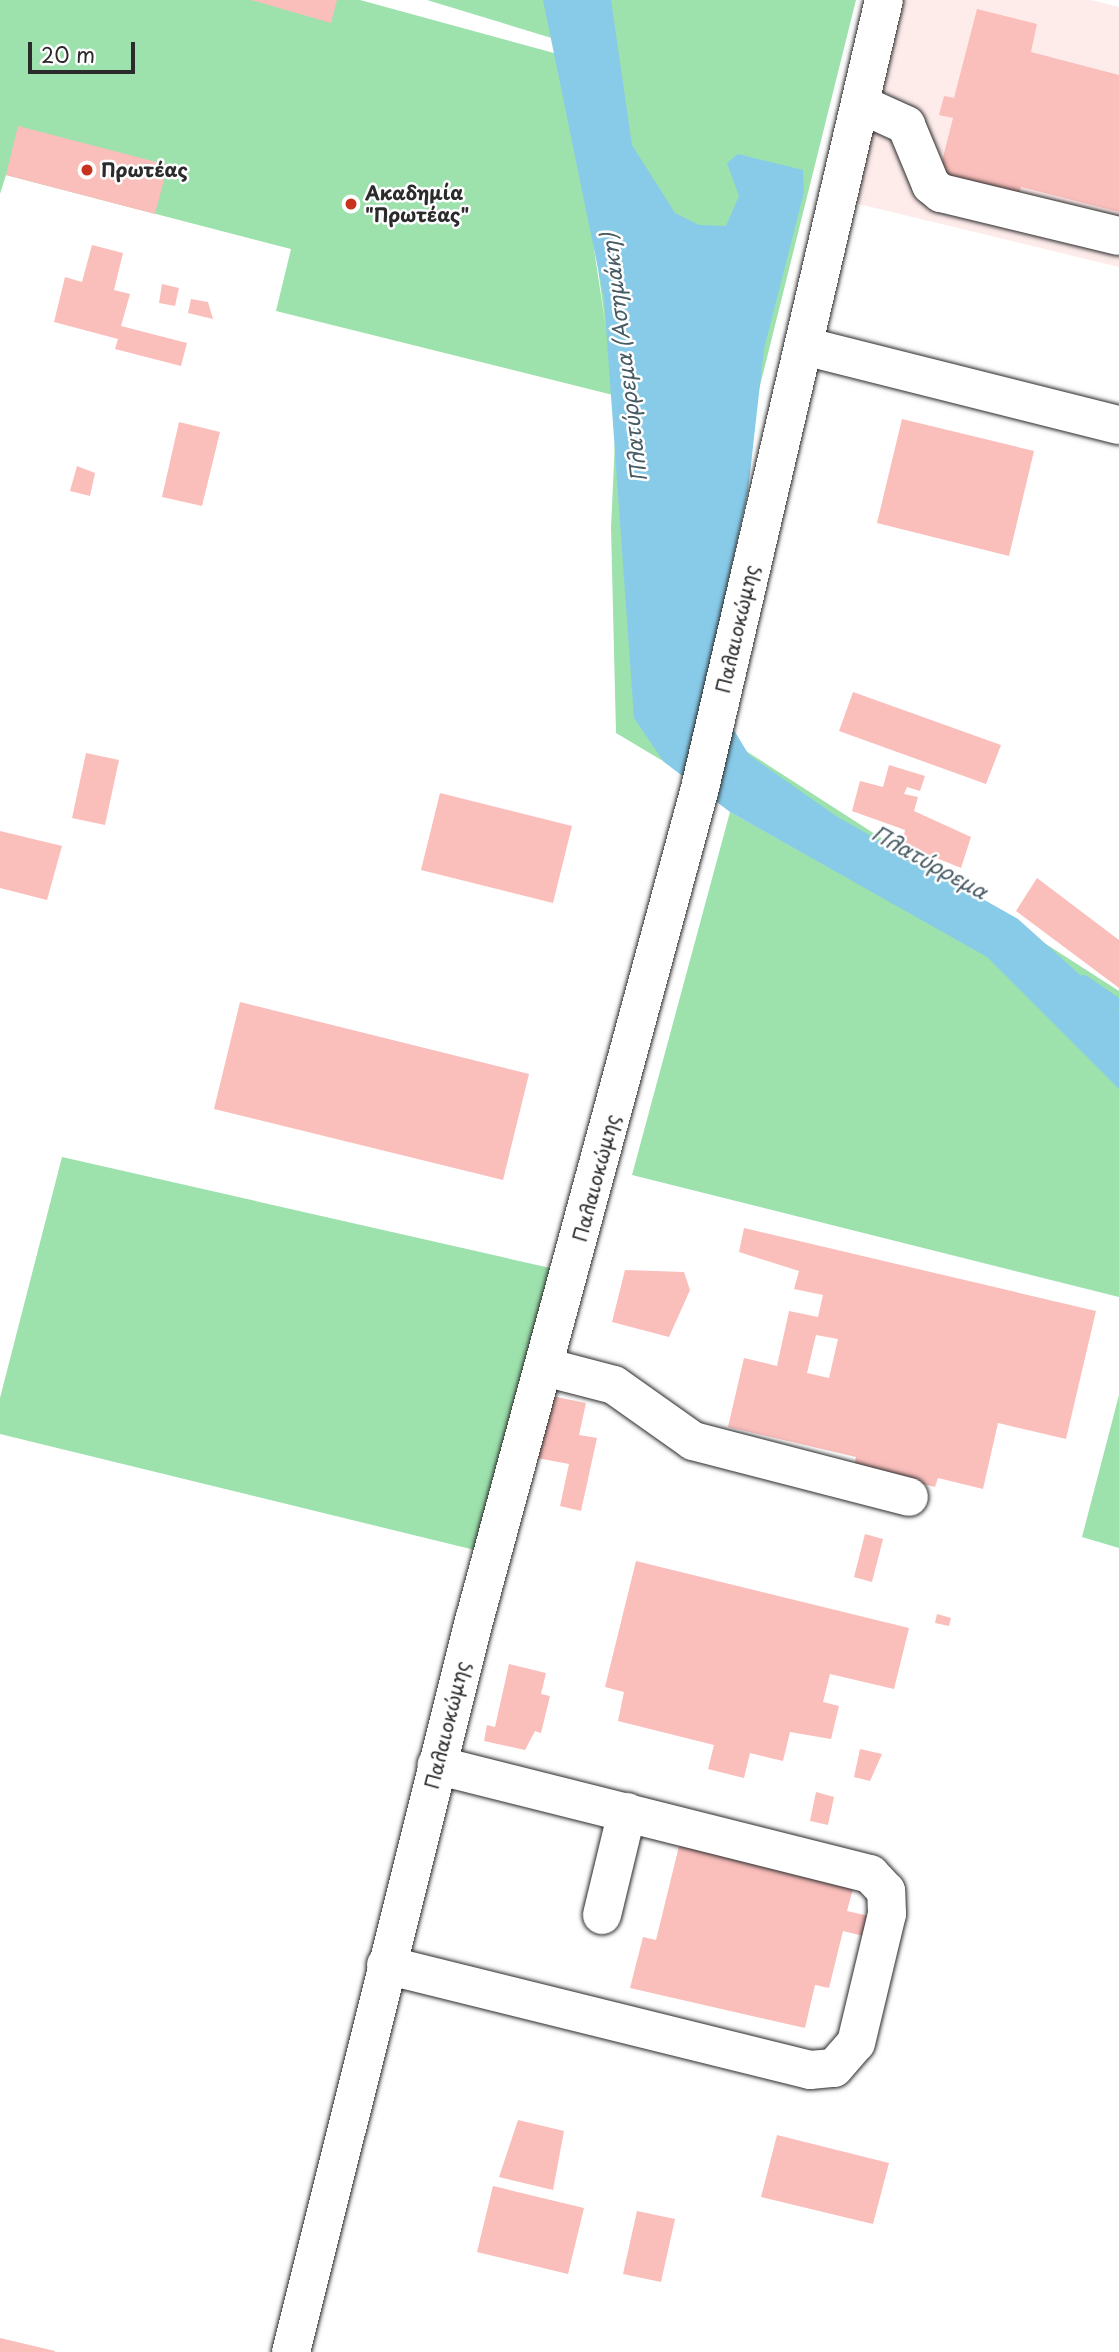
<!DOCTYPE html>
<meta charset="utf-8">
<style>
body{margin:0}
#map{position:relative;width:1119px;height:2352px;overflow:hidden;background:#fff;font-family:"Playpen Sans",sans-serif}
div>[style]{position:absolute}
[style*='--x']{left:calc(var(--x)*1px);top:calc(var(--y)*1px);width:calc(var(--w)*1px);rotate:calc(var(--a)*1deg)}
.built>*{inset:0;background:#feeceb}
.green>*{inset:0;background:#9de1ad}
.water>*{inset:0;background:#88cbe9}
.stream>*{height:10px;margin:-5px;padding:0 5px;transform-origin:5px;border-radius:5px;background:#88cbe9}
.building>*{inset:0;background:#fabebb}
.roads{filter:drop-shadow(0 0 2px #2b2b2b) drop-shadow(0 0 2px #2b2b2b)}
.minor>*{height:38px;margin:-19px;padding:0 19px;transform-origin:19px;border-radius:19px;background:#fff}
.dots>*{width:19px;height:19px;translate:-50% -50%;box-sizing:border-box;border:4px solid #fff;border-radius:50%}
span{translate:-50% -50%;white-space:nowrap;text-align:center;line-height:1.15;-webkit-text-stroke:5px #fff;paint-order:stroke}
.poi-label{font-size:19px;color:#2b2b2b;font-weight:700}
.left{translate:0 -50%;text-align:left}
.street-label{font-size:19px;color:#2b2b2b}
.water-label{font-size:21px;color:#475b64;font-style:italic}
.scale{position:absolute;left:28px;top:42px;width:107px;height:32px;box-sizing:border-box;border:4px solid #2b2b2b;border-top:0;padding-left:9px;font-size:21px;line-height:24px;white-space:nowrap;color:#2b2b2b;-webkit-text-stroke:5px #fff;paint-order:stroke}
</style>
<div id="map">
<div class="built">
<i style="clip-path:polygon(894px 0,1091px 0,1119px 7px,1119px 267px,846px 201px)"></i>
</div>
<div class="green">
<i style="clip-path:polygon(0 0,360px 0,565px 56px,606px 329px,568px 43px,427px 0,856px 0,683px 695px,732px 742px,1119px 991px,1119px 1297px,632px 1175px,730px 812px,998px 961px,616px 733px,611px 528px,617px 396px,276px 311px,291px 249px,6px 175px,0 194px)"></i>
<i style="clip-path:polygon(62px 1157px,559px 1270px,487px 1553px,0 1434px,0 1398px)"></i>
<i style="clip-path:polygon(1119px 1395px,1119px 1548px,1082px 1537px)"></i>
</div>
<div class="water">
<i style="clip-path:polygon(543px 0,611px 0,632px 145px,675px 213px,699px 225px,726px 226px,739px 196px,727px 163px,738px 154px,803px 170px,804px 192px,764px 349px,748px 491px,715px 644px,732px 727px,749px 755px,836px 816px,1018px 919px,1119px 1010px,1119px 1089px,987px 957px,730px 812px,664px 762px,634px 718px,604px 298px)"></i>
</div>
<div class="stream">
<i style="--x:1084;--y:980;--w:42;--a:34.4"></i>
</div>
<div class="building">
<i style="clip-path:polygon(251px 0,337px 0,331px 23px)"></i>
<i style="clip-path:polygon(977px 9px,1037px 24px,1031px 52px,1119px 75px,1119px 212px,1021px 187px,1016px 206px,936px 185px,953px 118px,939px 115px,944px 96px,954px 98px)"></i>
<i style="clip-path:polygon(18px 126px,168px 165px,155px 214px,6px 175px)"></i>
<i style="clip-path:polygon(92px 245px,123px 253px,114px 290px,130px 294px,121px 326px,187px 343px,181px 366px,115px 349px,118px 339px,54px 322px,65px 277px,82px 282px)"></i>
<i style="clip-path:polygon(162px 284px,179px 288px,175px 306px,159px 303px)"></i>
<i style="clip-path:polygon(191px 299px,208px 302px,213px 319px,188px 313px)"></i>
<i style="clip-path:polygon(902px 419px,1034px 451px,1009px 556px,877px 523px)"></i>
<i style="clip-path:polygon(179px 422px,220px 432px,202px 506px,162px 497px)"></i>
<i style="clip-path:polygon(77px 466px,95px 473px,90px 496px,70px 491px)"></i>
<i style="clip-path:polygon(853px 692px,1001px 745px,986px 784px,839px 731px)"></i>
<i style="clip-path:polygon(86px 753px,119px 760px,105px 825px,72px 818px)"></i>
<i style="clip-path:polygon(889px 765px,925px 776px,920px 791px,907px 787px,904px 794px,918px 797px,914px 811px,971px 837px,961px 868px,902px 844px,905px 830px,852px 811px,860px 781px,883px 787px)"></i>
<i style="clip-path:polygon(440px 793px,572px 826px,553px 903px,421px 870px)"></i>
<i style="clip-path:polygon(0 831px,62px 846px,47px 900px,0 888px)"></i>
<i style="clip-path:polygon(1037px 878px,1119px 940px,1119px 988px,1016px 911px)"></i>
<i style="clip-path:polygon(240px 1002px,529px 1074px,503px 1180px,214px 1109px)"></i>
<i style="clip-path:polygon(evenodd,744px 1228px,1096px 1311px,1066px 1439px,998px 1423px,983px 1489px,938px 1478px,935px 1487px,854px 1467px,856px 1457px,728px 1427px,744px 1358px,777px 1366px,789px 1311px,818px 1317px,823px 1295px,794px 1289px,799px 1271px,739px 1252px,744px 1228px,816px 1335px,838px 1339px,829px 1378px,807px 1373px,816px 1335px)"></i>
<i style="clip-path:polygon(625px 1270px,684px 1272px,690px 1290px,669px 1337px,612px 1322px)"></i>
<i style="clip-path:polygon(551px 1396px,586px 1403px,579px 1435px,597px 1438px,581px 1511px,560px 1506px,569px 1464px,537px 1458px)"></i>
<i style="clip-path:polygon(865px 1534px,883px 1539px,872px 1582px,854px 1577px)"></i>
<i style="clip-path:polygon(636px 1561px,909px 1628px,894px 1689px,830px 1674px,823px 1702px,839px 1706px,831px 1739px,790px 1732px,783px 1761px,750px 1753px,744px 1778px,708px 1769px,714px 1745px,618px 1721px,624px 1692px,605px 1687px)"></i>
<i style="clip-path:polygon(937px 1614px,951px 1618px,949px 1626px,935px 1623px)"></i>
<i style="clip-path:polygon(509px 1664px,546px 1673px,541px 1694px,550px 1696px,541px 1733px,535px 1731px,525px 1750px,484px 1741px,487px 1725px,495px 1727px)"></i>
<i style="clip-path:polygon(860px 1749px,882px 1754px,870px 1781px,854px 1777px)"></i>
<i style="clip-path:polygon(816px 1792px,834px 1797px,828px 1825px,810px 1821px)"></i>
<i style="clip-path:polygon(680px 1842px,854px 1885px,847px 1911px,873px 1917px,868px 1937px,843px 1931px,829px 1988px,815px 1985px,805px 2028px,630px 1988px,643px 1937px,656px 1940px)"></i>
<i style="clip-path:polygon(518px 2120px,564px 2131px,553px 2190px,499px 2177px)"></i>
<i style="clip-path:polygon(777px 2135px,889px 2163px,873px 2224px,761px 2197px)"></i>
<i style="clip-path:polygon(493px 2186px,584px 2208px,568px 2274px,477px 2252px)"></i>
<i style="clip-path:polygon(637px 2211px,675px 2219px,661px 2282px,623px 2274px)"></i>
<i style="clip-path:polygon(0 2338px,55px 2351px,55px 2352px,0 2352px)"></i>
</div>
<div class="roads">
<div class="minor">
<i style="--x:860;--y:104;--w:51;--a:24.5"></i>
<i style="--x:906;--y:125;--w:65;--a:67.4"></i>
<i style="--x:931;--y:185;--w:13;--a:39"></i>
<i style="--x:941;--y:193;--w:183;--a:13.6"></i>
<i style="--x:804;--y:346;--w:325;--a:14.1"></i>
<i style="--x:545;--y:1367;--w:71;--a:14.6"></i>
<i style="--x:614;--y:1385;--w:97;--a:35.3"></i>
<i style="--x:693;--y:1441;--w:223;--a:14.5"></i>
<i style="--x:602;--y:1915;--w:106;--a:-76.4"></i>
<i style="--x:386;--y:1965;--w:437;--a:13.9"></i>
<i style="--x:810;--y:2070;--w:24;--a:-5"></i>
<i style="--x:834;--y:2068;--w:33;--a:-49"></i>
<i style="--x:856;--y:2043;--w:133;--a:-76.5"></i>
<i style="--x:887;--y:1914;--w:23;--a:-92"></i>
<i style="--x:886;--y:1891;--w:23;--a:-133"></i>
<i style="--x:870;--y:1874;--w:447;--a:-165.9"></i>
<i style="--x:291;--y:2352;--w:754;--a:-75.95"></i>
<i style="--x:474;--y:1621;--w:863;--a:-74.82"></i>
<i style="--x:700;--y:788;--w:809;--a:-76.86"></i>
</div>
</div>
<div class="dots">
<i style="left:87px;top:170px;background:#c8321e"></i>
<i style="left:351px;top:204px;background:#c8321e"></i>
</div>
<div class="poi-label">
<span class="left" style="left:101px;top:170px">Πρωτέας</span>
<span class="left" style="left:365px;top:204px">Ακαδημία<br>"Πρωτέας"</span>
</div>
<div class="street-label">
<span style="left:737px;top:629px;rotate:-77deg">Παλαιοκώμης</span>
<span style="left:596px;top:1178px;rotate:-75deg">Παλαιοκώμης</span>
<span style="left:447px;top:1725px;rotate:-76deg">Παλαιοκώμης</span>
</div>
<div class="water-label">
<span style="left:623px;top:358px;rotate:-97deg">Πλατύρρεμα (Ασημάκη)</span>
<span style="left:930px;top:861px;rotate:29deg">Πλατύρρεμα</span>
</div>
<div class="scale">20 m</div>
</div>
